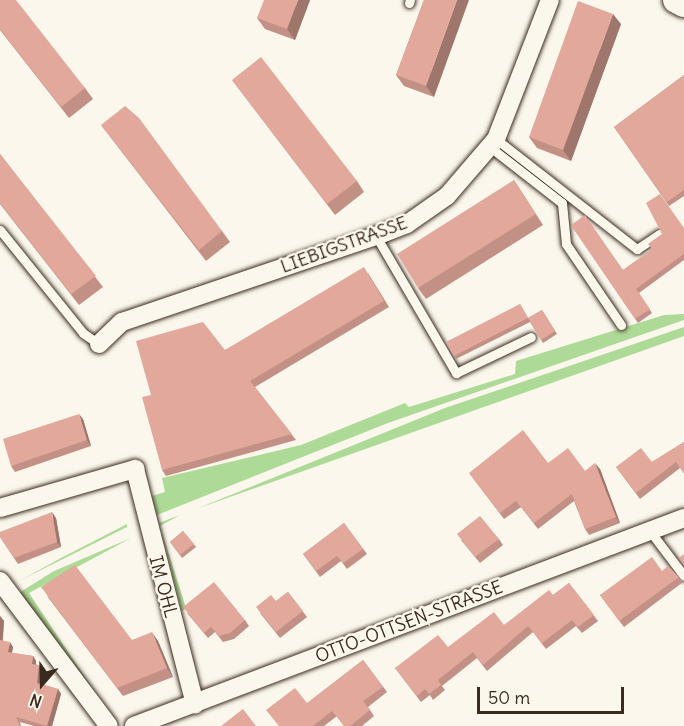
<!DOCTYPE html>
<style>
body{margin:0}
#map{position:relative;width:684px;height:726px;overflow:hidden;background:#fbf7ec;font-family:Delius,sans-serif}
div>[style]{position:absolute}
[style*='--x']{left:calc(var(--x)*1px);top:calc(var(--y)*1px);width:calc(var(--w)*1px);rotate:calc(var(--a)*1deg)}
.green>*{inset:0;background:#aeda98}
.roads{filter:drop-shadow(0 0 2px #3b2a1e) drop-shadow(0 0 2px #3b2a1e)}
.lane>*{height:9px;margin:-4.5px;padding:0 4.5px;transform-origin:4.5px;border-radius:4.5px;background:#fbf7ec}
.street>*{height:18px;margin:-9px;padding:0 9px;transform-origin:9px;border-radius:9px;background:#fbf7ec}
.secondary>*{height:26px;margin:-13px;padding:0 13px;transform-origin:13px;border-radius:13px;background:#fbf7ec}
.wall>*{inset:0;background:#c29085}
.shaded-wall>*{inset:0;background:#9e766c}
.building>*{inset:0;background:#e1a89b}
span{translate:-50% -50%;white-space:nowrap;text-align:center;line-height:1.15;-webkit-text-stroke:5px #fbf7ec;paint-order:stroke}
.street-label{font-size:18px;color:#3b2a1e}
.north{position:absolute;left:12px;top:654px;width:60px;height:60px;-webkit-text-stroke:4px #fbf7ec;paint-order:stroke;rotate:200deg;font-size:16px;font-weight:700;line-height:24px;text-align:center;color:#3b2a1e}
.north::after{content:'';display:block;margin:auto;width:21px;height:27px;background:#3b2a1e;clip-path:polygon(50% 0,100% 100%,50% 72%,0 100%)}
.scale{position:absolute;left:477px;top:687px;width:147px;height:27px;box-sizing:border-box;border:3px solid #3b2a1e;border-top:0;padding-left:8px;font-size:18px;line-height:21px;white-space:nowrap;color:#3b2a1e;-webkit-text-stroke:4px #fbf7ec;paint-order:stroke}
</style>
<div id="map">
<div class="green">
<i style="clip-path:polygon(684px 314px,684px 320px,388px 423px,157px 515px,152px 496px,165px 492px,162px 478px,301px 445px,405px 403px,409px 407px,515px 374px,516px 361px,664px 315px)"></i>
<i style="clip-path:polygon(684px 327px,684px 336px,196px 509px,445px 408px)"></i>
<i style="clip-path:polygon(180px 515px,160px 526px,186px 608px,182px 611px,159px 523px)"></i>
<i style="clip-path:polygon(127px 524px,127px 527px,19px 581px,61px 558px)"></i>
<i style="clip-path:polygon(131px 538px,29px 593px,96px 694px,93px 697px,17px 594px,54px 571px)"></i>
</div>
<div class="roads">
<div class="lane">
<i style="--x:409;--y:3;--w:3;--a:-72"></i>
<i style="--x:496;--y:139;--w:179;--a:38"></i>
<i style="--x:637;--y:249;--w:27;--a:-34"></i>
<i style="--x:490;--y:147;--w:91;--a:37.9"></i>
<i style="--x:562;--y:203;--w:41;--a:84.4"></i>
<i style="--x:566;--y:244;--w:98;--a:55.8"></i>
<i style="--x:0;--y:230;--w:132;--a:51.1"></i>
<i style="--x:83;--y:333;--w:19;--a:35"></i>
<i style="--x:376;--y:236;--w:159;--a:59.7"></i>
<i style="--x:456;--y:373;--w:83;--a:-25.6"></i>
<i style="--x:650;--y:531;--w:56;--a:52.9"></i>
</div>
<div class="street">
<i style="--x:99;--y:344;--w:32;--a:-44"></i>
<i style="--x:122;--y:322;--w:268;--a:-18.7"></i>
<i style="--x:376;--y:236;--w:33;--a:-21"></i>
<i style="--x:407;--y:224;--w:49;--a:-35"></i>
<i style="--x:447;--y:196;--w:75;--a:-49.3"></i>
<i style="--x:496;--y:139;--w:149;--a:-68.8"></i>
<i style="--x:0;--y:508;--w:141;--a:-16.1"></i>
<i style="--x:135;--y:469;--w:243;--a:75.7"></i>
<i style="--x:0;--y:581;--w:181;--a:53.1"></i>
<i style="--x:134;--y:726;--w:588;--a:-20.72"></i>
</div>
<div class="secondary">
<i style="--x:676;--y:0;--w:9;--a:27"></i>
</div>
</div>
<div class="wall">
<i style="clip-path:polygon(0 0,85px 88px,93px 99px,69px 118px,0 30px)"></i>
<i style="clip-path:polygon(310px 0,295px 40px,265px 29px,257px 18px)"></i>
<i style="clip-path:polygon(424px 0,434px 97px,404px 86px,396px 75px)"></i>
<i style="clip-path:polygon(621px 24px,571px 161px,537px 148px,529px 137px)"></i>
<i style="clip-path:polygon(684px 75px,684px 196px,669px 206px,614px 127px)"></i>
<i style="clip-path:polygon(232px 80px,357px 181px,364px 192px,335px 215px)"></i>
<i style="clip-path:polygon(101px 125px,222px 231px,230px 242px,206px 261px)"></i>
<i style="clip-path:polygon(0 154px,103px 287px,79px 305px,0 204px)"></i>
<i style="clip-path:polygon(514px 180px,543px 225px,426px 299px,418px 288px)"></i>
<i style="clip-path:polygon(571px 225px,623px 270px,684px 228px,684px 260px,639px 293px,652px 313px,638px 323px)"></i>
<i style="clip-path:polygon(368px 273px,389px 307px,255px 387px,296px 440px,166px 476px,162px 470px,225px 350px)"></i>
<i style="clip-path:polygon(520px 304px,528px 318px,542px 310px,557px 334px,543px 343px,530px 322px,456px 359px,454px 356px)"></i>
<i style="clip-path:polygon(83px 419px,91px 446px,15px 472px,11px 466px)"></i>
<i style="clip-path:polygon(684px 442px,680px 468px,640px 499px,616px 467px,652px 462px)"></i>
<i style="clip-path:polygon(548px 463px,585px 471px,600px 469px,620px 523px,589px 535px,585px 529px,574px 501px,538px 529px,521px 507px,504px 519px,469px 473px)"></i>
<i style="clip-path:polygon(56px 518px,61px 547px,18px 564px,0 537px)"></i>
<i style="clip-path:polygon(344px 523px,367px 554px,347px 569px,341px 561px,320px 577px,303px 554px)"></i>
<i style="clip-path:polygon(183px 531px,196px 547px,182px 558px,170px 542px)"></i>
<i style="clip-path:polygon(499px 539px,503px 545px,480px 563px,461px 540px)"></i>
<i style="clip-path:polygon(662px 571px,679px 577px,683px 582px,624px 627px,600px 595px)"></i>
<i style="clip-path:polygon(569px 583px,598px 621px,582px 633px,576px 626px,546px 649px,533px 632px,487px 671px,477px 658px,442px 686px,445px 690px,433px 700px,430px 695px,421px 702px,395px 668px,504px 625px,553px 595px)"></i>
<i style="clip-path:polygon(288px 592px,307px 617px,280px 638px,260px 613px)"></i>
<i style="clip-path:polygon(47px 596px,132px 640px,158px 641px,173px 677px,123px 696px)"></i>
<i style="clip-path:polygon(187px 613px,245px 620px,249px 626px,234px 639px,223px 642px,215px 632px,208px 638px)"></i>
<i style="clip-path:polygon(0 616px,4px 621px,3px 641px,13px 647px,12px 653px,33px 656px,36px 661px,36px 664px,43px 670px,41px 684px,58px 689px,61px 694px,52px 726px,34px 726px,20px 722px,21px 726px,0 726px)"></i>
<i style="clip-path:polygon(363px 660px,387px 692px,368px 707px,374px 716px,362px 726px,344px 726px,337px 716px,324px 726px,278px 726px)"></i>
</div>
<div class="shaded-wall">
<i style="clip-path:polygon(298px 0,310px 0,295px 40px,287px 29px)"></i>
<i style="clip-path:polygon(457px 0,469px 0,434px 97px,426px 86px)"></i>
<i style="clip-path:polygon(613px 14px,621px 24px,571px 161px,563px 150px)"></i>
<i style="clip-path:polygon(79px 414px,83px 419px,91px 446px,87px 440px)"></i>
<i style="clip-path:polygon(595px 463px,600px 469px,620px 523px,616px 517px)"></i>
<i style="clip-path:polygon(52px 512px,56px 518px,61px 547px,57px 542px)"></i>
<i style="clip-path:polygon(0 616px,4px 621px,2px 645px,0 642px)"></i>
<i style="clip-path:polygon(152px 632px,158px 641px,173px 677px,167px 668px)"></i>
<i style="clip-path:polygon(10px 642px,13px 647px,11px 657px,8px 652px)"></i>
<i style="clip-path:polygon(33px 656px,36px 661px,35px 669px,32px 664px)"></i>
<i style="clip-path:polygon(39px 665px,43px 670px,40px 688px,37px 683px)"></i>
<i style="clip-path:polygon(58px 689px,61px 694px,52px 726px,47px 726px)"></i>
</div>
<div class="building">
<i style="clip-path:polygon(0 0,16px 0,85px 88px,61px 107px,0 29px)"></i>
<i style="clip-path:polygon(264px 0,298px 0,287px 29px,257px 18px)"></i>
<i style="clip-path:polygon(424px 0,457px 0,426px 86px,396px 75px)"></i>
<i style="clip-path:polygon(578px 1px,613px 14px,563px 150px,529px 137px)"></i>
<i style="clip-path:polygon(261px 57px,357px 181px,327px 204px,232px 80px)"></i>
<i style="clip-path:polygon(684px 75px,684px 190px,667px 202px,614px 127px)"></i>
<i style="clip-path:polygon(125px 106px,139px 118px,222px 231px,199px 250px,101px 125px)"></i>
<i style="clip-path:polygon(0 154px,96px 276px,71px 294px,0 203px)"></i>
<i style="clip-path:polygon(514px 180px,536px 214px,418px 288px,397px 254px)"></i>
<i style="clip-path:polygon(660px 194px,684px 228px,684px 254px,636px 289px,650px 309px,635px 319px,571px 225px,585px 215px,623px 270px,652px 249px,648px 244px,662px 234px,646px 203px)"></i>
<i style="clip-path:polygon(364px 267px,384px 301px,250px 381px,292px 434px,162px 470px,142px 397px,151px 395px,136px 341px,203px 322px,225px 350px)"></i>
<i style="clip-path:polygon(520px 304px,528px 318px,454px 356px,446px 342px)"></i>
<i style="clip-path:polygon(542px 310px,555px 331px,541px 340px,528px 318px)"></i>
<i style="clip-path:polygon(79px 414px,87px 440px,11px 466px,3px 439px)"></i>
<i style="clip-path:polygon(523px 430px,548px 463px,568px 448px,585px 471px,595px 463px,616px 517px,585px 529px,572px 494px,534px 523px,516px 501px,500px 513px,469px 473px)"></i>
<i style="clip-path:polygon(684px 442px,684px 474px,676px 462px,636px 493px,616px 467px,641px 448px,652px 462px)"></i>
<i style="clip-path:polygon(52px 512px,57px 542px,14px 558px,0 537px,0 532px)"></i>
<i style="clip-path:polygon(480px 516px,499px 539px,475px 557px,457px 534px)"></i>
<i style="clip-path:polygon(344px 523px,363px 549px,343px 563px,337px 556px,316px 571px,303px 554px)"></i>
<i style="clip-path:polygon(183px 531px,194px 544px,180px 555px,170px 542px)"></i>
<i style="clip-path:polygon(684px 554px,684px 565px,679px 558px)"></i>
<i style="clip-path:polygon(652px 557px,662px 571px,668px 566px,679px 577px,619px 621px,600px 595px)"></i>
<i style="clip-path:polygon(75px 565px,132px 640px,152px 632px,167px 668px,117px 688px,41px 587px)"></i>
<i style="clip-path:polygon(214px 582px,245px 620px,230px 633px,219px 636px,211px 627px,204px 633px,183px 607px)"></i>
<i style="clip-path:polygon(569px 583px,594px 615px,578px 627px,572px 620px,542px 643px,528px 626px,483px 665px,473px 652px,438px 680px,441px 685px,429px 694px,425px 689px,417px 696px,395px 668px,438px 635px,448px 647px,494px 612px,504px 625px,549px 590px,553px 595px)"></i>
<i style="clip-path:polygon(288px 592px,303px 611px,276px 632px,256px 607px,271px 595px,276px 601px)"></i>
<i style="clip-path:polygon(0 640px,10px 642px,8px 652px,33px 656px,32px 664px,39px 665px,37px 683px,58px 689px,47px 726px,16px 717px,20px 726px,0 726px)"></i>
<i style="clip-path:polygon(363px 660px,383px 687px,363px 701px,370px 710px,350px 726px,344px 726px,332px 711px,313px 726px,279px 726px,266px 710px,295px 688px,307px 703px)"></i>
<i style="clip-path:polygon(243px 709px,256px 726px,221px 726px)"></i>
</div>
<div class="street-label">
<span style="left:344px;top:245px;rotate:-20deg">LIEBIGSTRASSE</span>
<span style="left:163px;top:587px;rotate:75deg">IM OHL</span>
<span style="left:409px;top:622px;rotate:-21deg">OTTO-OTTSEN-STRASSE</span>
</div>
<div class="north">N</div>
<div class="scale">50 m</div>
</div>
